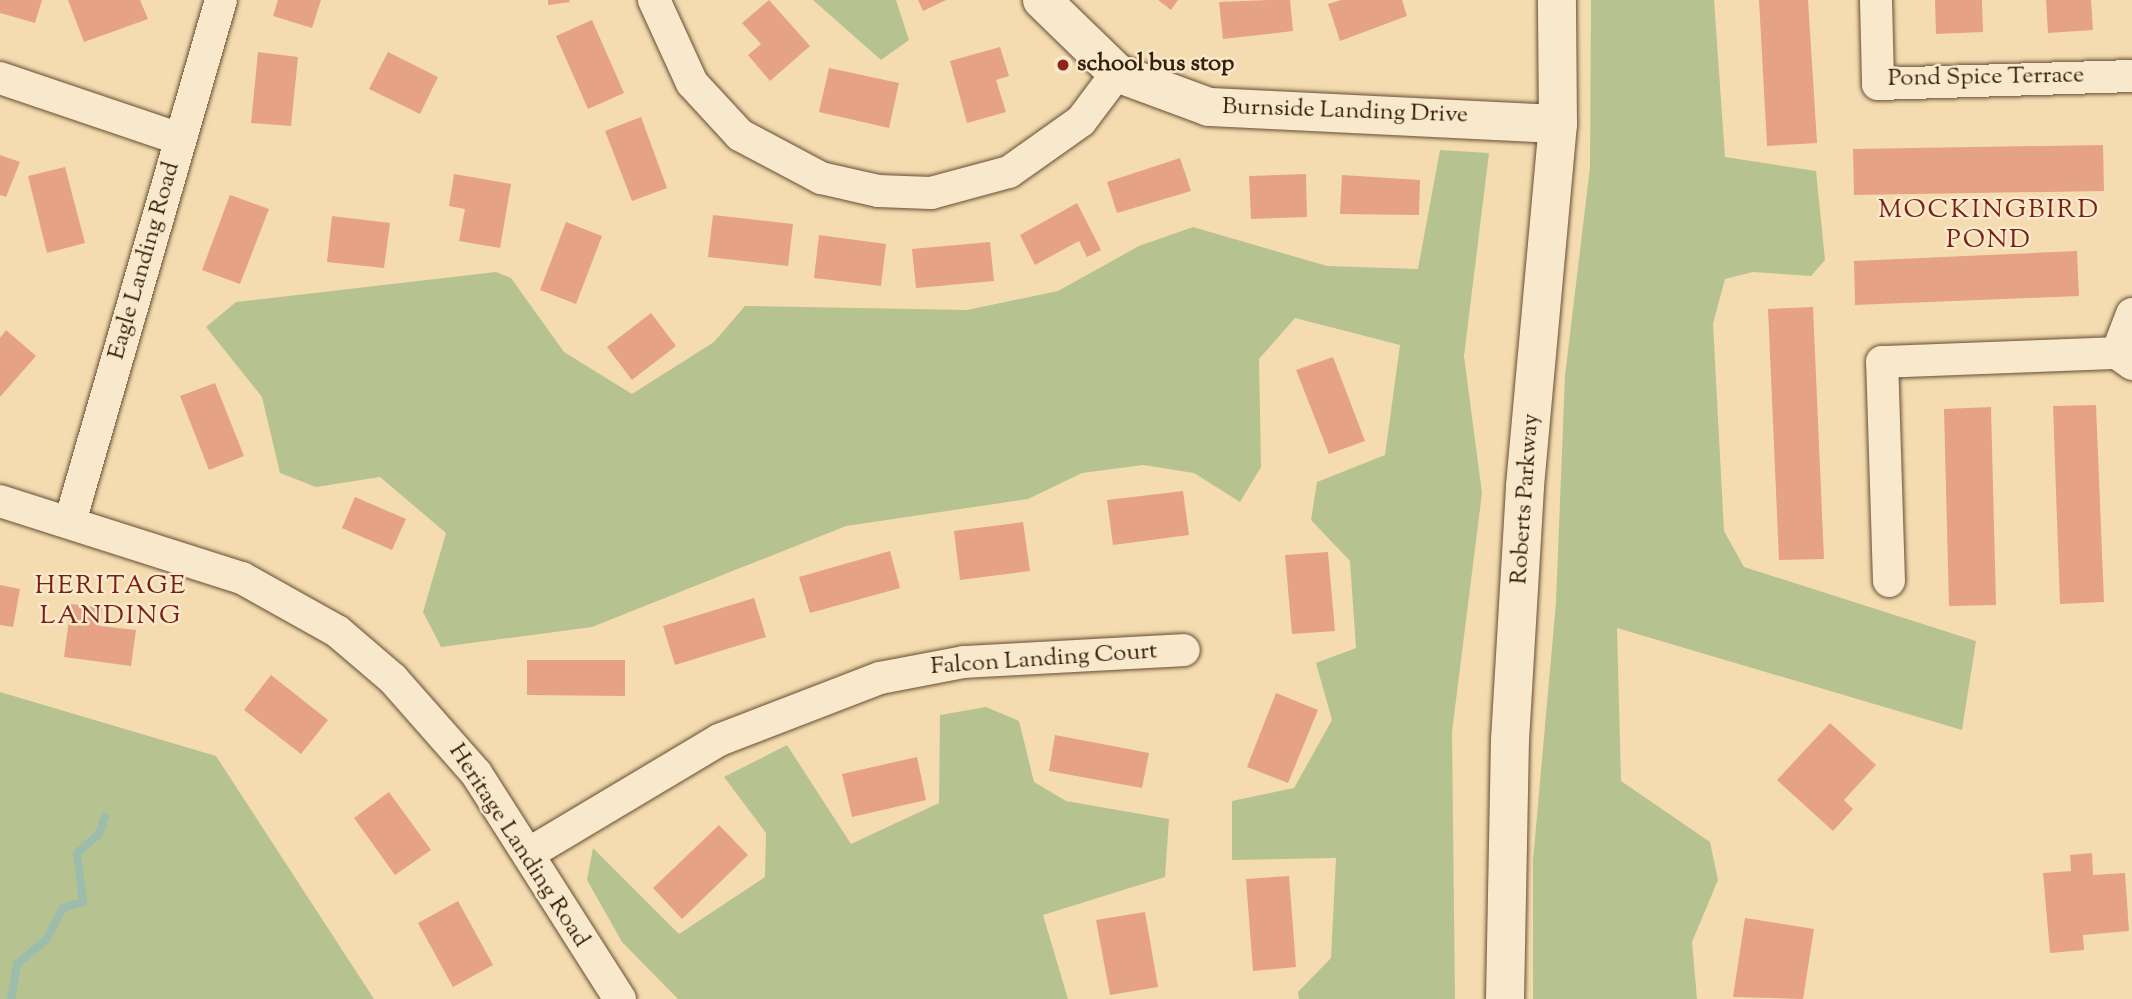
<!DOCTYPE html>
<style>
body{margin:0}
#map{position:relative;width:2132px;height:999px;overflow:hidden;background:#f5dcb0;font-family:"Sorts Mill Goudy",serif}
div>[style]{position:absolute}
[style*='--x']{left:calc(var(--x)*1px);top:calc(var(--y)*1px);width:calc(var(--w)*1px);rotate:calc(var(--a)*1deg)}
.green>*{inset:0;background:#b6c290}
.stream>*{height:8px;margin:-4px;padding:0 4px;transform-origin:4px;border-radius:4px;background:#9cbcac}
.building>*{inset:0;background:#e6a284}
.roads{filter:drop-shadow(0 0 2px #664e33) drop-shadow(0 0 2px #664e33)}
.street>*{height:32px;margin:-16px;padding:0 16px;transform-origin:16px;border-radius:16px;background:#f8e8cc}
.secondary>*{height:38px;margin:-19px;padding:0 19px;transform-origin:19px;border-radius:19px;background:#f8e8cc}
.dots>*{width:19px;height:19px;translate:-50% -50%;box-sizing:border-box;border:4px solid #f8e8cc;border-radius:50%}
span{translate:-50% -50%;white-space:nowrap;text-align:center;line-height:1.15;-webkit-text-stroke:5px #f8e8cc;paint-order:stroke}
.poi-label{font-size:24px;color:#371e09;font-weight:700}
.left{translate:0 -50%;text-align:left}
.street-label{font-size:24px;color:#371e09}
.neighbourhood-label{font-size:26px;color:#7a1f14;letter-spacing:2px}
</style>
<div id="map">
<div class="green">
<i style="clip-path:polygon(813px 0,896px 0,909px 40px,881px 60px)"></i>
<i style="clip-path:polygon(1591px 0,1714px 0,1725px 157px,1816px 171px,1825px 260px,1811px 276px,1753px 272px,1725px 279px,1713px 324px,1724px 531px,1744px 567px,1976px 641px,1962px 730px,1617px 628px,1621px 781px,1710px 842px,1718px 880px,1692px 942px,1697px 999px,1533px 999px,1533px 861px,1556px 602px,1565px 376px,1590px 167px)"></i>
<i style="clip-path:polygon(1440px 150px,1489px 153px,1464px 356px,1482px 493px,1452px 732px,1455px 999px,1299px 999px,1298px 992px,1331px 958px,1336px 858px,1232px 860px,1232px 801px,1294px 788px,1332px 720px,1316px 663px,1356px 648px,1350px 561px,1311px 520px,1317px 482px,1385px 455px,1400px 345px,1295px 318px,1259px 359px,1261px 467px,1240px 502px,1194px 473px,1143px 465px,1082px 473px,1028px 499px,846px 526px,592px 627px,441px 647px,423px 612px,446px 533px,380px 477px,316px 487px,280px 473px,262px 397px,206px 327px,236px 302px,496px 272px,511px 278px,564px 352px,632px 394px,714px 342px,745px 306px,967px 310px,1058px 291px,1139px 246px,1193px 227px,1327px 266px,1418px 269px)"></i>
<i style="clip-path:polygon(0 692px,216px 756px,374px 999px,0 999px)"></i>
<i style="clip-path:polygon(986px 707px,1019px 721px,1034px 782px,1066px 801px,1169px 819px,1165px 877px,1043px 915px,1068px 999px,678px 999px,622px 942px,587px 880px,593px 848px,679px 934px,765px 877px,766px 833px,724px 777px,787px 745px,851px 844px,939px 803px,940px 715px)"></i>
</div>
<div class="stream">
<i style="--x:11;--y:999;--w:36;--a:-80"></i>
<i style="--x:17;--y:964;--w:38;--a:-40"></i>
<i style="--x:46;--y:940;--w:36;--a:-62"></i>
<i style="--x:63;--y:908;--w:21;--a:-17"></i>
<i style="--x:83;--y:902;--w:49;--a:-97"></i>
<i style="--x:77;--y:853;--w:29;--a:-41"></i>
<i style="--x:99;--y:834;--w:18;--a:-71"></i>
</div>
<div class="building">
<i style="clip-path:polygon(0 0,42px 0,35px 23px,0 13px)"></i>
<i style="clip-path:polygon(68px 0,140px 0,148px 19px,84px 42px)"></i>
<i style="clip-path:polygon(278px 0,321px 0,312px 28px,273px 16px)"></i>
<i style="clip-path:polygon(548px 0,569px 0,570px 2px,548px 5px)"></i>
<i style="clip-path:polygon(769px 0,810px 46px,770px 81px,748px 55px,761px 44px,742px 23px)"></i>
<i style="clip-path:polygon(918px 0,946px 0,923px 11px)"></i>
<i style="clip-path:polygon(1158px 0,1178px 0,1171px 10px)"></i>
<i style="clip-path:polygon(1269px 0,1290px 0,1293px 31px,1223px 39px,1219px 2px)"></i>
<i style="clip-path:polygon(1341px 0,1402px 0,1407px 16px,1340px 41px,1328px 4px)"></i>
<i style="clip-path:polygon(1759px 0,1808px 0,1817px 143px,1767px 146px)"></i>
<i style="clip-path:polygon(1935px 0,1982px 0,1983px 32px,1936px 34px)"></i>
<i style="clip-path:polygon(2046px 0,2091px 0,2093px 30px,2048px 33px)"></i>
<i style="clip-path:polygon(592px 20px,624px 93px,588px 109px,556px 36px)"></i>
<i style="clip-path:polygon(1000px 47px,1009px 76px,996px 80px,1006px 112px,967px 123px,950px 61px)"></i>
<i style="clip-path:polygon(258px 52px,298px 57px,291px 126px,251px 123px)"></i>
<i style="clip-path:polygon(388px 52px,438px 77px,420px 114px,369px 89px)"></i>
<i style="clip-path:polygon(829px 68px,899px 83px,889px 128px,819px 112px)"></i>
<i style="clip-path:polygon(641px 117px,667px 188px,632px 201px,605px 131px)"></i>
<i style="clip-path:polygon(2103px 145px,2104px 191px,1854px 195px,1853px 149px)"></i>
<i style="clip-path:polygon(0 155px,20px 162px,6px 197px,0 195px)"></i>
<i style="clip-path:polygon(1180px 158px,1191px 191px,1117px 213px,1107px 182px)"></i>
<i style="clip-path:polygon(65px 167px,85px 243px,47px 253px,28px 176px)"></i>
<i style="clip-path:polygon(454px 174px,511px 184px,500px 248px,459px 241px,465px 209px,449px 206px)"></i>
<i style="clip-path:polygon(1306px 174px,1307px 217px,1251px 219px,1249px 176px)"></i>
<i style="clip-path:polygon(1342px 175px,1420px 180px,1419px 215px,1340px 214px)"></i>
<i style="clip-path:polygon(230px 195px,269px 209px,240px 284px,202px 270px)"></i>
<i style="clip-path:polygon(1077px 203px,1101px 250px,1087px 257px,1079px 241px,1035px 265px,1020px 235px)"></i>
<i style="clip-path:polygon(713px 215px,793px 224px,788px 266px,708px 257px)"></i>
<i style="clip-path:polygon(332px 216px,390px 223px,384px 268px,327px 262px)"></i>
<i style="clip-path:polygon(566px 222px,602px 236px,576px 304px,540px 290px)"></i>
<i style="clip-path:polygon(819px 235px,886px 244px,881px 286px,814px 278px)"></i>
<i style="clip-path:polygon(990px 242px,994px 281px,916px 288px,912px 249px)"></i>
<i style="clip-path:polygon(2077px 251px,2079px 296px,1855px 305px,1854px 261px)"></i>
<i style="clip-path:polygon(1813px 307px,1824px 559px,1779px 560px,1768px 309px)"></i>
<i style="clip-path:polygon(651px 313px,676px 346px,632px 380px,607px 347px)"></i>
<i style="clip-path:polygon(6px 330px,36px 356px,0 397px,0 338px)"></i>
<i style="clip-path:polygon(1333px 357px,1365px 441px,1329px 454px,1296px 370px)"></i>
<i style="clip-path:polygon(215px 383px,244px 456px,209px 470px,180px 396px)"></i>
<i style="clip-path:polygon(2096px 405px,2104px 602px,2060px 604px,2053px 406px)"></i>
<i style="clip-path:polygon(1991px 407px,1996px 605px,1949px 606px,1944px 409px)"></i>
<i style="clip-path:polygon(1183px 491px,1189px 535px,1113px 545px,1107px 500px)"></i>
<i style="clip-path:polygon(355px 497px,406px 519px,392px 550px,342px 528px)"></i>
<i style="clip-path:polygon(1023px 522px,1030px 571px,960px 580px,954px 531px)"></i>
<i style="clip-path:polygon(890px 551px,900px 588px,810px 613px,799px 577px)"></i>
<i style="clip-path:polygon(1328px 552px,1335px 631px,1292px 634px,1285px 555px)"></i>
<i style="clip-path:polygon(0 585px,20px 589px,13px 627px,0 625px)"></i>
<i style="clip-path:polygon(754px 598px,766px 637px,675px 665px,663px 626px)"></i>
<i style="clip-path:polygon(71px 604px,102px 608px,100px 626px,136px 630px,131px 666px,64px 657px)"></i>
<i style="clip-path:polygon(527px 660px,625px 660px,625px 696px,527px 695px)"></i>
<i style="clip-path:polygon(271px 675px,328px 720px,301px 754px,244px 710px)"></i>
<i style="clip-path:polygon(1276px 693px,1318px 710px,1288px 783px,1247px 767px)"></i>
<i style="clip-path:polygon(1830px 723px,1876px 765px,1844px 800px,1853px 809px,1833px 831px,1777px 780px)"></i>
<i style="clip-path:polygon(1055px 735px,1149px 753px,1142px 788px,1049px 771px)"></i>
<i style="clip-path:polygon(917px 757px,926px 800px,852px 817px,842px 774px)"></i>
<i style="clip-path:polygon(389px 792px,431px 850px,395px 875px,354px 818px)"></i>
<i style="clip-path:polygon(719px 825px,748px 855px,682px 919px,653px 888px)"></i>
<i style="clip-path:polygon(2092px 853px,2093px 875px,2125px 873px,2129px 931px,2083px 935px,2084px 950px,2050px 953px,2043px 873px,2071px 871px,2070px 855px)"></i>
<i style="clip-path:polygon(1289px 876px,1296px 967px,1253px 971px,1246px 879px)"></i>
<i style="clip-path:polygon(458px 901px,493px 965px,453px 987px,418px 923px)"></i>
<i style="clip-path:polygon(1145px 912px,1158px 987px,1110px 995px,1096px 920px)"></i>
<i style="clip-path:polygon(1745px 918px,1814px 929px,1803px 999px,1733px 997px)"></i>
</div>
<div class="roads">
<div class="street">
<i style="--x:654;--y:0;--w:91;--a:65.4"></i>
<i style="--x:692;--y:83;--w:71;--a:47.3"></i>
<i style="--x:740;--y:135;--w:92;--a:28"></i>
<i style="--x:821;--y:178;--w:58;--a:12.8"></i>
<i style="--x:878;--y:191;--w:53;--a:2.2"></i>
<i style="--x:931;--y:193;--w:81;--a:-15.1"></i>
<i style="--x:1009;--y:172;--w:88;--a:-35.3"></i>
<i style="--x:1081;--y:121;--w:60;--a:-53.1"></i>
<i style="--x:1876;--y:0;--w:84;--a:88.6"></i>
<i style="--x:1878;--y:84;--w:254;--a:-1.8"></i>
<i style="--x:0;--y:78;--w:190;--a:18.7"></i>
<i style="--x:2132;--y:314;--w:42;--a:111"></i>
<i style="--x:2117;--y:353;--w:19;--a:36"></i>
<i style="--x:0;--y:501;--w:254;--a:17.7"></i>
<i style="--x:242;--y:578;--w:109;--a:29.2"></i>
<i style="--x:337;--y:631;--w:74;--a:40.6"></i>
<i style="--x:393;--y:679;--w:125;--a:48.6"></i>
<i style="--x:476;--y:773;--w:268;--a:57.5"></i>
<i style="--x:70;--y:522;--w:543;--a:-73.87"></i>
<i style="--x:1889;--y:581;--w:219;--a:-91.8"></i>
<i style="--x:1882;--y:362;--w:235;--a:-2.2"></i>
<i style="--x:528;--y:854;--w:222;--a:-30.8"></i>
<i style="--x:719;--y:740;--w:173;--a:-21.1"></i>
<i style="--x:880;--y:678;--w:86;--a:-10.8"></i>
<i style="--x:964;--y:662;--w:220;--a:-3.1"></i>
</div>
<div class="secondary">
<i style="--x:1042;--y:0;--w:105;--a:44.2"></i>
<i style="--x:1117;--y:73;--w:98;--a:20.3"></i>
<i style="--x:1209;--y:107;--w:349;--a:2.8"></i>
<i style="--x:1505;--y:999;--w:259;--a:-88.9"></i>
<i style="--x:1510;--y:740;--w:254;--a:-86.6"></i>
<i style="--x:1525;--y:486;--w:364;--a:-84.8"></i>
<i style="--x:1558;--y:124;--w:124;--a:-90.5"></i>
</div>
</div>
<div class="dots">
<i style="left:1063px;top:65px;background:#8f2418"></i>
</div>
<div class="poi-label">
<span class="left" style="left:1077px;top:65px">school bus stop</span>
</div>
<div class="street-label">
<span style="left:1986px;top:78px;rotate:-1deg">Pond Spice Terrace</span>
<span style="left:1345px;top:112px;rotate:2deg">Burnside Landing Drive</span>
<span style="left:145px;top:261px;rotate:-74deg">Eagle Landing Road</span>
<span style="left:1526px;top:499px;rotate:-86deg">Roberts Parkway</span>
<span style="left:1044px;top:660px;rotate:-4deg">Falcon Landing Court</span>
<span style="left:518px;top:846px;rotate:57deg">Heritage Landing Road</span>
</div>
<div class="neighbourhood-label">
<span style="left:1989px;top:226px">MOCKINGBIRD<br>POND</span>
<span style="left:111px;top:602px">HERITAGE<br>LANDING</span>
</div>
</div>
